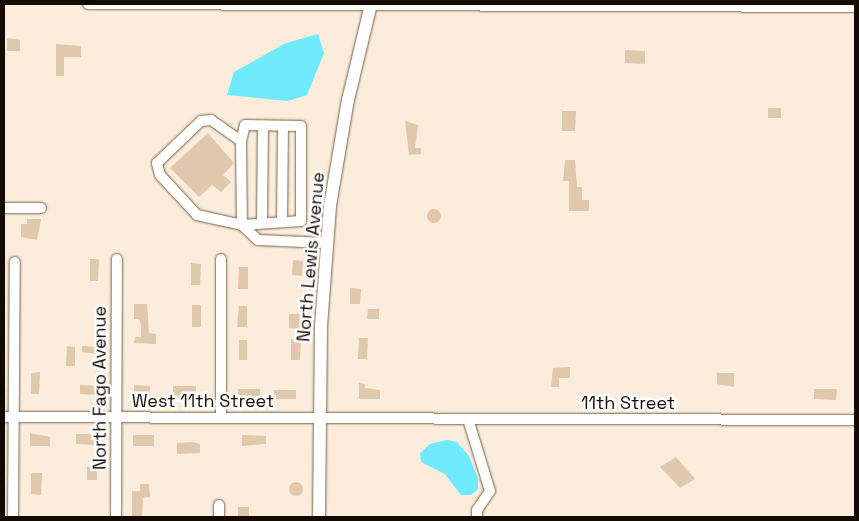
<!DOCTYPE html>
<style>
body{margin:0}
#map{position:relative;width:859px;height:521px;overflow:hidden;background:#fbecdb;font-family:"Space Grotesk",sans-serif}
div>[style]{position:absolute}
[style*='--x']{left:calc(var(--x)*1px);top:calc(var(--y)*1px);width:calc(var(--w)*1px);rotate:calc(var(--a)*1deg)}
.water>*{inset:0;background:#70eafe}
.building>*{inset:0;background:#e0c8ac}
.round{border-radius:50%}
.roads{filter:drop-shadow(0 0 1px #766148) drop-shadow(0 0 1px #766148)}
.minor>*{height:10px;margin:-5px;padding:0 5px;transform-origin:5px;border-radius:5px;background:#fff}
.major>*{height:12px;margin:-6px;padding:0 6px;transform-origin:6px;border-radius:6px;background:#fff}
span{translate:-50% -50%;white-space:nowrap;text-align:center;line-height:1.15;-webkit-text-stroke:5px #fff;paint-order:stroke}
.street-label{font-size:18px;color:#130b03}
.frame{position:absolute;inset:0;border:5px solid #130b03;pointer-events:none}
</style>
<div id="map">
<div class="water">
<i style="clip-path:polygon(318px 34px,324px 53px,307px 95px,288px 101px,227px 95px,234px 72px,286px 43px)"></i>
<i style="clip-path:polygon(447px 440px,457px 442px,469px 456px,478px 479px,478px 489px,471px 495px,461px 495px,445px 474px,421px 462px,420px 453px,430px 444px)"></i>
</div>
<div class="building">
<i style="clip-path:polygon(7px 38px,20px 40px,20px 51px,7px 51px)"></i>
<i style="clip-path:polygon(56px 44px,81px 46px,81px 57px,64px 57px,64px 76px,56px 76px)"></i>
<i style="clip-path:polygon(625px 50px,645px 51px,645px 64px,625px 63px)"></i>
<i style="clip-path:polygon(768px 108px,781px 108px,781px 118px,768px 118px)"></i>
<i style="clip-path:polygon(562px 111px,576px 111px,575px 131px,562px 131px)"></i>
<i style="clip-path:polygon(405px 121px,418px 125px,415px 148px,421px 148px,421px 154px,409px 155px)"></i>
<i style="clip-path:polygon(208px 133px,234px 163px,223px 175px,231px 182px,221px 192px,212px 185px,199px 197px,170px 168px)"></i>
<i style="clip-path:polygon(565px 160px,575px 160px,577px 187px,582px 187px,582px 200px,589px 200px,589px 211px,569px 211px,569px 181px,563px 181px)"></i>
<i class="round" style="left:427px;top:209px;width:14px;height:14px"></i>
<i style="clip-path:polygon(27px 219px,41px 219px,37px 240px,21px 237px,21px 224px,27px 224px)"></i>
<i style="clip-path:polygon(90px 259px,99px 259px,98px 281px,90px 281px)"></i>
<i style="clip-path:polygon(293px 260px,303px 261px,302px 276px,292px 275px)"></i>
<i style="clip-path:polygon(191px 263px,201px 264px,200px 285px,191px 285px)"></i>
<i style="clip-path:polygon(239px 267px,248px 267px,248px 289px,238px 289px)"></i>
<i style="clip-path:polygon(350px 288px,361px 289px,360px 304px,350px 304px)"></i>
<i style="clip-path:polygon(134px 304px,147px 304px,149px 333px,156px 334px,156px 344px,134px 343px,135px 337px,141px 337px,141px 326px,139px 319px,134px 319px)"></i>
<i style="clip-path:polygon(192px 305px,201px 305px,201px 327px,192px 327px)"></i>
<i style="clip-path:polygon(239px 306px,247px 306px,247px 327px,237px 327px)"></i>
<i style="clip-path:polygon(368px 309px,379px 309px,379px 319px,367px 319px)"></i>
<i style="clip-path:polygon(289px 314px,302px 314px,301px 329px,289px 328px)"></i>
<i style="clip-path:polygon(359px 338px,368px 338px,367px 359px,358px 359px)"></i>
<i style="clip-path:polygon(291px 339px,301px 341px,300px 360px,291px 360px)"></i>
<i style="clip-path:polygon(239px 340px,247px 340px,247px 360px,239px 360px)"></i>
<i style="clip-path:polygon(67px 346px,75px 347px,75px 366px,66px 366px)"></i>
<i style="clip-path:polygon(82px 346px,99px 347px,98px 354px,82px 352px)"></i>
<i style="clip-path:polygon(570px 367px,570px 378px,559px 378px,559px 387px,551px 387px,553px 368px)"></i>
<i style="clip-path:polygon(40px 372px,39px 394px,31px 394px,31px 373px)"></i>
<i style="clip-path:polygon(717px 373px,734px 373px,734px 387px,717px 384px)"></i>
<i style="clip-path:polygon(359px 383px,365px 384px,365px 388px,380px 390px,380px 399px,359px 399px)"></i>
<i style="clip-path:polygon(80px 385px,101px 386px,100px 395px,80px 394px)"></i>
<i style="clip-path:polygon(134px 385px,150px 386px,150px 395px,134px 398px)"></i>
<i style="clip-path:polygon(173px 386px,196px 386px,196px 395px,173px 398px)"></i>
<i style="clip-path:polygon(238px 389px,260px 389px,260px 396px,238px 399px)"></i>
<i style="clip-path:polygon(814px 389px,837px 389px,836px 400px,814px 399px)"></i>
<i style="clip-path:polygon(274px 390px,296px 390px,296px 399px,274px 399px)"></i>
<i style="clip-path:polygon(30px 433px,50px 437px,50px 446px,30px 446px)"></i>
<i style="clip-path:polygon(76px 434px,98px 434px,98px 445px,76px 444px)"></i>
<i style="clip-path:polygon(133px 435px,154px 435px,154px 446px,133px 446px)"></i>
<i style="clip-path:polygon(242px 435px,266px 436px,266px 444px,242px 446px)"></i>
<i style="clip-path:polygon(193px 442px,200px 444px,200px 453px,177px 454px,177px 443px)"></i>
<i style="clip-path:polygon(676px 457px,695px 479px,680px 488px,660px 467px)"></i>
<i style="clip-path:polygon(87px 467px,97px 467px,97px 480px,87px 480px)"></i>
<i style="clip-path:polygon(31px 473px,42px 473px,41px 495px,31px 494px)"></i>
<i class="round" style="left:289px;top:482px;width:14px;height:14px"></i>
<i style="clip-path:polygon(140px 484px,149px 484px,150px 497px,143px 498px,142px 517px,132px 517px,132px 491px,140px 491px)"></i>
<i style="clip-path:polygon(238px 507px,249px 507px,249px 517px,238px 517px)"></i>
</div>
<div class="roads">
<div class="minor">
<i style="--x:88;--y:4;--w:767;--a:0.22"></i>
<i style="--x:245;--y:125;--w:56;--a:1"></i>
<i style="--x:301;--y:126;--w:95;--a:90"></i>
<i style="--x:301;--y:221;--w:59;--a:176.1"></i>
<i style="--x:242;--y:225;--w:84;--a:-90.7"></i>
<i style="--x:241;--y:141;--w:16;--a:-76"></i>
<i style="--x:241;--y:141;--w:37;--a:-145"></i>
<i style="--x:211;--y:120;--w:10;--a:174"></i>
<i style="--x:201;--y:121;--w:61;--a:136.3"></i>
<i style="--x:157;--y:163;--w:12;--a:76"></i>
<i style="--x:160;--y:175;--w:54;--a:47.2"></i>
<i style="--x:197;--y:215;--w:46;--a:12.5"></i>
<i style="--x:242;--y:225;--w:22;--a:43"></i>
<i style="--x:258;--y:240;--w:69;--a:2.5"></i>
<i style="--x:4;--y:208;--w:37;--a:0"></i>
<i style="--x:262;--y:221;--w:95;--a:-89.4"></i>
<i style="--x:282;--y:221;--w:95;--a:-89.4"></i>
<i style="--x:4;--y:417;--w:851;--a:0.2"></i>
<i style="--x:221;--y:417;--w:158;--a:-90"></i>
<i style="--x:468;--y:419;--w:75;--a:73"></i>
<i style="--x:490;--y:491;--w:23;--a:124"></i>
<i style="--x:477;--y:510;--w:7;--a:90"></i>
<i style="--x:13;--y:517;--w:255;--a:-89.6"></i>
<i style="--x:116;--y:517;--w:258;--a:-89.8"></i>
<i style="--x:219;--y:517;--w:12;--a:-90"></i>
</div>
<div class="major">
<i style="--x:319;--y:517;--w:191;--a:-89.4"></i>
<i style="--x:321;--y:326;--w:120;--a:-85.7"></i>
<i style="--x:330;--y:206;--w:108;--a:-80.4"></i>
<i style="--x:348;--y:100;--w:99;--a:-76.5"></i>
</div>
</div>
<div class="street-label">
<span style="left:311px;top:257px;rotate:-85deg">North Lewis Avenue</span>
<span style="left:100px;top:388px;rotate:-90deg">North Fago Avenue</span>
<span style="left:203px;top:401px">West 11th Street</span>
<span style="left:628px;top:403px">11th Street</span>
</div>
<div class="frame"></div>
</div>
